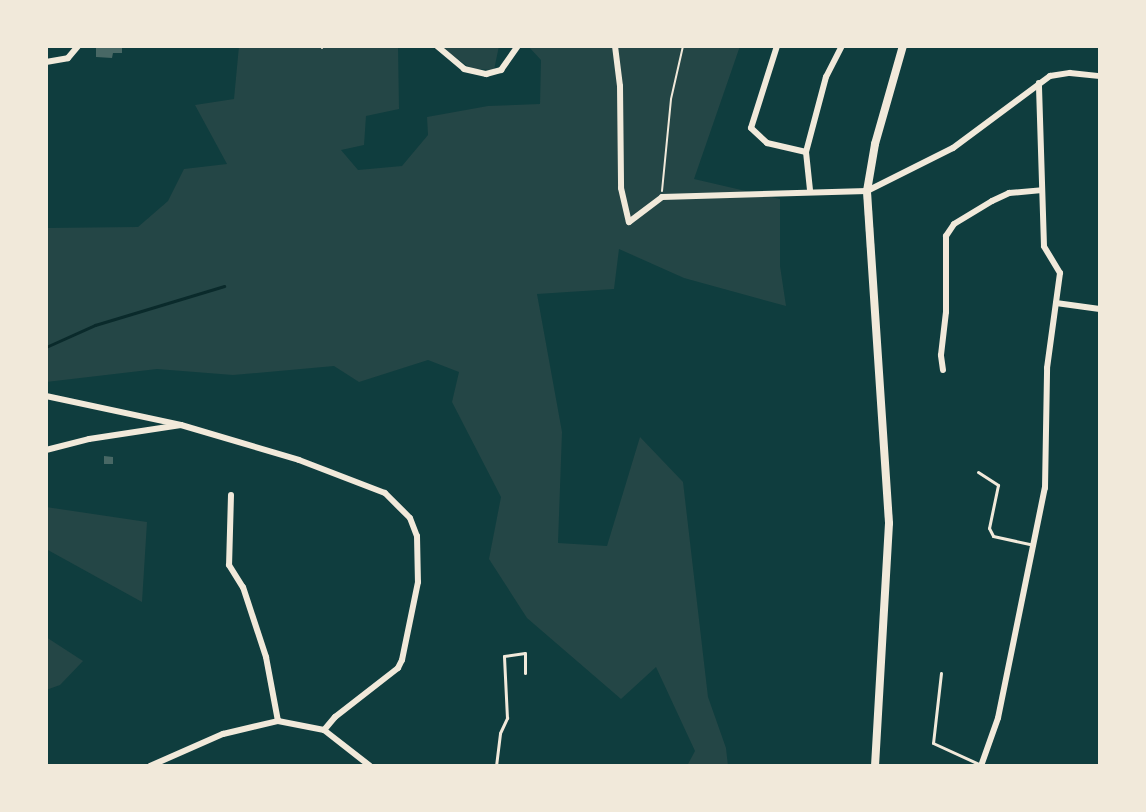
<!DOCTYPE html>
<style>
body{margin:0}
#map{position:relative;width:1146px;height:812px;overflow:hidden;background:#0f3d3e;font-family:"Noto Sans",sans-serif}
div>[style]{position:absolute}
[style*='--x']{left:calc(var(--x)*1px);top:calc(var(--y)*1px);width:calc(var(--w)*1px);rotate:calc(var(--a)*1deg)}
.green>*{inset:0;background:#244646}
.stream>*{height:3px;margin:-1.5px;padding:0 1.5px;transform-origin:1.5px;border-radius:1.5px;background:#0a2a2b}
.building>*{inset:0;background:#486865}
.path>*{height:2px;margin:-1px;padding:0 1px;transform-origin:1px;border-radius:1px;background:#f1e9da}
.service>*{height:3px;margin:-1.5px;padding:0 1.5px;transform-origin:1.5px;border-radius:1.5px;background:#f1e9da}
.minor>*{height:6px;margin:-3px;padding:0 3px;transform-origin:3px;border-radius:3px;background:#f1e9da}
.secondary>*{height:8px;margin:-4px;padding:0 4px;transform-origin:4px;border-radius:4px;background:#f1e9da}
span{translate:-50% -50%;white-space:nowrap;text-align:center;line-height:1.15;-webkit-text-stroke:7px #f1e9da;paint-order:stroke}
.frame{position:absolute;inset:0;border:48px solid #f1e9da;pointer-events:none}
</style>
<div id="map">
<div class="green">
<i style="clip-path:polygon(239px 46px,398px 46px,399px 109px,366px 116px,364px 145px,341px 150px,358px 170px,402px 166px,428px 135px,427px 117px,488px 106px,540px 104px,541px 60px,528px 46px,740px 46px,694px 179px,780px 199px,780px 266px,786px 306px,684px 278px,619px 249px,614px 289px,537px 294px,562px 432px,558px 543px,607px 546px,640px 437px,683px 482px,708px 697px,726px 748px,728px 766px,687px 766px,695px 751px,656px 667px,621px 699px,527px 618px,489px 559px,501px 497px,452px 402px,459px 372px,428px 360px,359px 382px,334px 366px,233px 375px,157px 369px,46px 382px,46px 228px,138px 227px,168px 201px,184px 169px,227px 164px,195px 105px,234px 99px)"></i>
<i style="clip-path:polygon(438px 46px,499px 46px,494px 70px,472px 69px)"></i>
<i style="clip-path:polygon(46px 507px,147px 522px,142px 602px,46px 549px)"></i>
<i style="clip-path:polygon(46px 637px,83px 661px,60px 685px,46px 690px)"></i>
</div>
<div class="stream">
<i style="--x:46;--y:347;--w:54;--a:-24.2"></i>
<i style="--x:95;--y:325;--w:135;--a:-16.8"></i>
</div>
<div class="building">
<i style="clip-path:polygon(96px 46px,122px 46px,122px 53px,113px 53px,112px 58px,96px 57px)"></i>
<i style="clip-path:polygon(104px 456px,113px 457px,113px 464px,104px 464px)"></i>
</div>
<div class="path">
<i style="--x:322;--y:46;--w:2;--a:90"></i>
<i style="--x:662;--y:191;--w:92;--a:-84.4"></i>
<i style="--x:671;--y:99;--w:54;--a:-77.2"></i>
</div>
<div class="service">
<i style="--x:978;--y:472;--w:24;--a:33"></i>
<i style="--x:998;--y:485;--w:44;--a:101.8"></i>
<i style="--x:989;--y:528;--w:9;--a:63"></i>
<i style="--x:993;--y:536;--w:42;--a:12.4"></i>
<i style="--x:941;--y:673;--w:70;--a:96.5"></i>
<i style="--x:933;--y:743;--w:53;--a:24.6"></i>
<i style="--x:496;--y:766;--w:33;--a:-83"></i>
<i style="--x:500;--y:733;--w:17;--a:-65"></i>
<i style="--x:507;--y:718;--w:62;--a:-92.8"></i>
<i style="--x:504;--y:656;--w:21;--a:-8"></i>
<i style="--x:525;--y:653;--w:20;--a:90"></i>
</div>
<div class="minor">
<i style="--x:437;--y:46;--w:35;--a:40"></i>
<i style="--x:464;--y:69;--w:23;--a:13"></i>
<i style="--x:486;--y:74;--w:16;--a:-15"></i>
<i style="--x:501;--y:70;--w:29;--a:-55"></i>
<i style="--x:615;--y:46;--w:40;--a:82.9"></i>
<i style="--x:620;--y:86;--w:102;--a:89.4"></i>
<i style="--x:621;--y:188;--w:35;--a:77"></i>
<i style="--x:629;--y:222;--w:41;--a:-37.1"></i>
<i style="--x:662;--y:197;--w:205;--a:-1.7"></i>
<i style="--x:867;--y:191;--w:96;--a:-26.6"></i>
<i style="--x:953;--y:148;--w:121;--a:-36.6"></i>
<i style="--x:1050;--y:76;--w:20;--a:-9"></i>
<i style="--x:1070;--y:73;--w:30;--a:6"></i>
<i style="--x:777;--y:46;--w:86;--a:107.6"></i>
<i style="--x:751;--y:128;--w:22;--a:43"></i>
<i style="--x:767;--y:143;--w:40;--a:13"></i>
<i style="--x:46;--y:62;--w:22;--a:-10"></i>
<i style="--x:68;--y:58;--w:16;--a:-50"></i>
<i style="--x:810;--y:190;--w:38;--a:-96"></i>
<i style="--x:806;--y:152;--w:78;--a:-75.1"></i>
<i style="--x:826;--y:77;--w:35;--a:-63"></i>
<i style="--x:1056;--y:303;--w:44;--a:7.8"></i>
<i style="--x:943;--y:370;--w:15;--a:-98"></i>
<i style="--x:941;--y:355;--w:43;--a:-83.4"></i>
<i style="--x:946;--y:312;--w:76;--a:-90"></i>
<i style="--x:946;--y:236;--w:14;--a:-56"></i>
<i style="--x:954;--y:224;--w:44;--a:-31.2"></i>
<i style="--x:992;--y:201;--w:19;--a:-25"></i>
<i style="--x:1009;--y:193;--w:33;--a:-5"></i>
<i style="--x:46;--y:396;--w:138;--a:12.1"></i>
<i style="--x:181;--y:425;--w:123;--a:16.5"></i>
<i style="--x:299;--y:460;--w:92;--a:21"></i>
<i style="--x:385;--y:493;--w:35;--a:45"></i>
<i style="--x:410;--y:518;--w:19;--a:69"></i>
<i style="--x:417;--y:536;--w:46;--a:88.8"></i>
<i style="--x:418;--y:582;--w:80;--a:101.6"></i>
<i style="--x:402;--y:660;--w:9;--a:117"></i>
<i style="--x:398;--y:668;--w:80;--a:142.1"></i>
<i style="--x:335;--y:717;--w:17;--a:130"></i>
<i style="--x:46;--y:450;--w:44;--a:-14.3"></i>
<i style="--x:89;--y:439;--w:93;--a:-8.7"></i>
<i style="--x:231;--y:495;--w:70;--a:91.6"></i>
<i style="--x:229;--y:565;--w:26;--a:58"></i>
<i style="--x:243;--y:587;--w:74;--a:71.8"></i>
<i style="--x:266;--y:657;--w:65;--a:79.4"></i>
<i style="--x:150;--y:766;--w:80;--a:-23.7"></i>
<i style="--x:223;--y:734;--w:57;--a:-13.3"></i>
<i style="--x:278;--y:721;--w:47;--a:11.1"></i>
<i style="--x:324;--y:730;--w:58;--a:38"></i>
<i style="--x:981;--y:766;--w:51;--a:-70.5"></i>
<i style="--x:998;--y:718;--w:235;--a:-78.5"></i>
<i style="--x:1045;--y:488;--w:120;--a:-89"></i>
<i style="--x:1047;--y:368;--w:96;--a:-82.2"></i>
<i style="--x:1060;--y:273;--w:31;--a:-121"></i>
<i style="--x:1044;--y:246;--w:163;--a:-91.8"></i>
</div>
<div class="secondary">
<i style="--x:875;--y:766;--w:243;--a:-86.7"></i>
<i style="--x:889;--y:523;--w:333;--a:-93.8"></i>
<i style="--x:867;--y:191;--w:48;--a:-80.3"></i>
<i style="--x:875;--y:144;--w:102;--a:-74.1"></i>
</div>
<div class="frame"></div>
</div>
